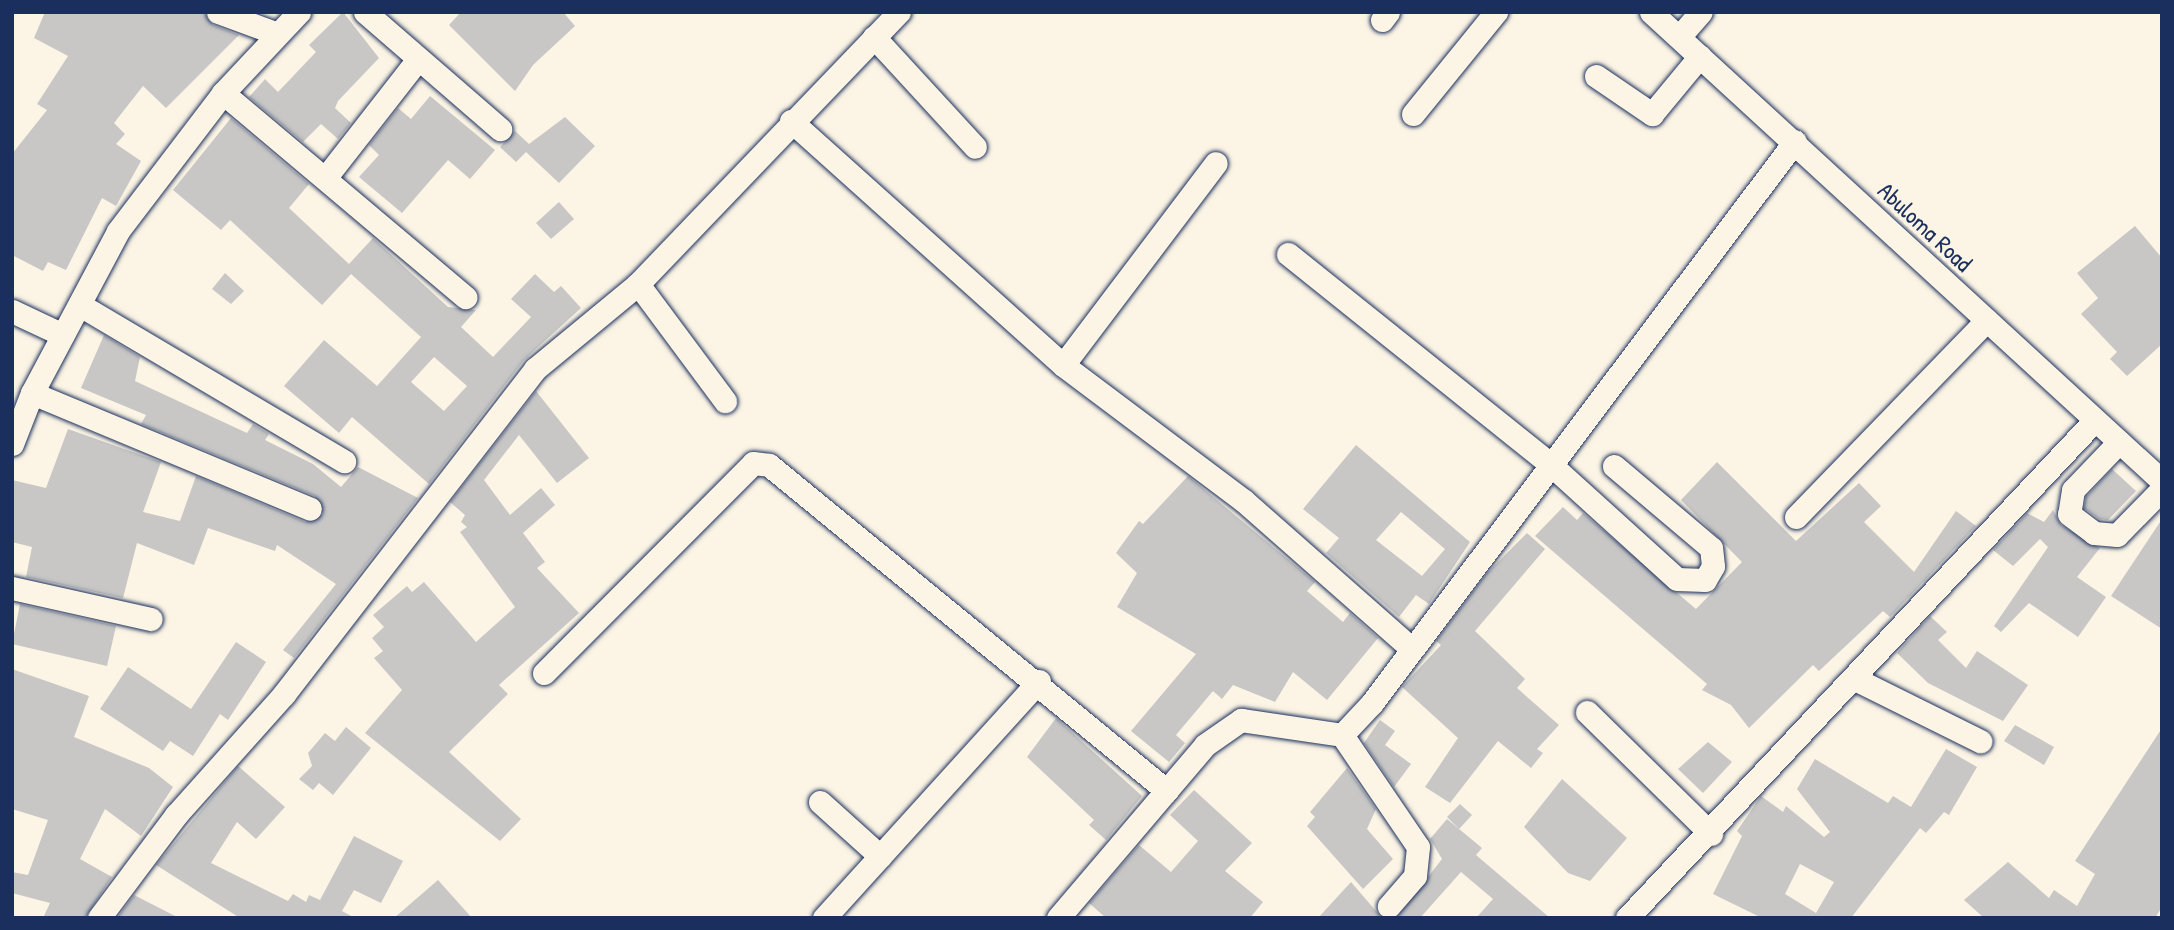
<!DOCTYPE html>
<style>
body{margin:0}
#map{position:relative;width:2174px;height:930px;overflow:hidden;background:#fcf5e5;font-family:"Patrick Hand",sans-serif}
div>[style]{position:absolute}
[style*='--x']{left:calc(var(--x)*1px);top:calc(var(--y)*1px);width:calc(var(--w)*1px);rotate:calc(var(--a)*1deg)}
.building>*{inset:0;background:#c8c7c6}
.roads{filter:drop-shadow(0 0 2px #1b2f5e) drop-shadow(0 0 2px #1b2f5e)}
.minor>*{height:23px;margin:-11.5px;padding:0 11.5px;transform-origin:11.5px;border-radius:11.5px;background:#fcf5e5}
span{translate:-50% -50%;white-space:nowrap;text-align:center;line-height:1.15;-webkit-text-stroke:7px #fcf5e5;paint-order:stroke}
.street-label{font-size:24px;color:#1b2f5e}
.frame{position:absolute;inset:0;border:14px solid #1b2f5e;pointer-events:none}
</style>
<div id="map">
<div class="building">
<i style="clip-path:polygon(45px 12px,204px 12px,213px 25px,239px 35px,166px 108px,143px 86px,114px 123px,125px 134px,116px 144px,141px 161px,116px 206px,102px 198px,66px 270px,48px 262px,43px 271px,12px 255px,12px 154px,47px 110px,37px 104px,68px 56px,34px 38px)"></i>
<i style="clip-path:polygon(343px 12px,379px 58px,338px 101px,335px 108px,351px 123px,338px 139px,321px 124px,303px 142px,249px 97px,265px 79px,278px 92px,316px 52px,309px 45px)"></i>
<i style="clip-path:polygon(461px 12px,563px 12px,575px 26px,533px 65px,515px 91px,449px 25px)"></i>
<i style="clip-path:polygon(430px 96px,495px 150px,470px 179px,448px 160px,402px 213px,359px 177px,379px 155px,369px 145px,398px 108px,411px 119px)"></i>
<i style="clip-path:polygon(565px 117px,595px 146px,559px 183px,526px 152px,516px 162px,500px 147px,515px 131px,529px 144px)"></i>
<i style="clip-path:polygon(evenodd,231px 118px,309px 184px,289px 208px,349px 264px,373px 238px,448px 307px,476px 310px,461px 327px,493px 357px,531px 317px,511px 299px,535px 274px,554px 292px,561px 286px,581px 308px,524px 360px,429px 484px,352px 417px,339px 433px,284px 386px,324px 340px,377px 386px,421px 337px,351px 274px,322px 305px,230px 220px,221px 230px,173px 190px,231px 118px,434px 357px,467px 386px,444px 411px,411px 382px,434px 357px)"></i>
<i style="clip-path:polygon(559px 202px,574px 219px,551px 239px,536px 223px)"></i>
<i style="clip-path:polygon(2135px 226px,2162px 258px,2162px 344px,2127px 376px,2110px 359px,2117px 352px,2081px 314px,2098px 298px,2077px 273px)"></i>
<i style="clip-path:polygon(225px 273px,244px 291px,231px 304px,212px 289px)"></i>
<i style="clip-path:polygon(104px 335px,140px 357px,135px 381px,247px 433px,253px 424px,269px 434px,265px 440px,313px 464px,341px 487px,358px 467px,418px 498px,294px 658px,283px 650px,336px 584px,277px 545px,275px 551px,208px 528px,194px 565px,137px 543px,123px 598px,26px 577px,32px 547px,12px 542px,12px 480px,46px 488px,68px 429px,161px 462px,143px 512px,180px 521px,196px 476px,305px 522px,323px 514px,315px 496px,141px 424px,146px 415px,81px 388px)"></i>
<i style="clip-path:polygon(536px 391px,589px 458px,557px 483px,519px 435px,484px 480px,510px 515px,541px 488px,555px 505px,523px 533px,545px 562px,537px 568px,579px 613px,499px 685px,508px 694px,449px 752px,521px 819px,500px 841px,365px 733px,402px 690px,374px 658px,383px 651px,372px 638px,384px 627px,373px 615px,407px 586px,412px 592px,424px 582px,476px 642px,515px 607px,460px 532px,467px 527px,461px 522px,465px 515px,450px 502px)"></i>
<i style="clip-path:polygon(evenodd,1356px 445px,1470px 542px,1429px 604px,1416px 595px,1399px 617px,1326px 553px,1339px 538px,1303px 509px,1356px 445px,1401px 512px,1445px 549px,1422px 576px,1376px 540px,1401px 512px)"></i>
<i style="clip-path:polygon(1717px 462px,1796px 541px,1859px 483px,1881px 506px,1864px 522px,1914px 572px,1956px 511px,1976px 526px,1890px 617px,1883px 611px,1819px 671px,1813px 665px,1749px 728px,1731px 705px,1702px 690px,1707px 684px,1535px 536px,1563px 507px,1577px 520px,1583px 513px,1696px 609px,1742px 562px,1681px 500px)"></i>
<i style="clip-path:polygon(2112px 469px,2136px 491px,2108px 520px,2099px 519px,2084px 508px,2086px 497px)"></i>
<i style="clip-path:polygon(1188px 476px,1315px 582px,1307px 591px,1343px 622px,1350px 613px,1378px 638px,1327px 700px,1293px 672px,1275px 702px,1233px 685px,1222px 699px,1213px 691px,1176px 735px,1185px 743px,1169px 762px,1131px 731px,1196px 654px,1117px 607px,1137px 573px,1116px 553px,1139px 521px,1143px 524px)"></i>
<i style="clip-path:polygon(2053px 510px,2061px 525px,2100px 548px,2077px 577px,2106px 597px,2078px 637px,2029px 603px,2001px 632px,1994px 626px,2048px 547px,2040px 539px,2013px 566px,1993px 550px,2027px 513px,2044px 522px)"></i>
<i style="clip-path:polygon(2162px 519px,2162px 629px,2111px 596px)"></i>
<i style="clip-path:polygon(1527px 533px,1545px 549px,1475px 631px,1525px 679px,1517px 688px,1559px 725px,1537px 749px,1543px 753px,1531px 768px,1498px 741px,1450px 803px,1425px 787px,1458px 738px,1402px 687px,1441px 645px,1436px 641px,1487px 573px)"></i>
<i style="clip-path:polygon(20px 604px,116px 626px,107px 666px,12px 644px)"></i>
<i style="clip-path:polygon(1930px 616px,1947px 632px,1938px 640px,1966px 668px,1977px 651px,2028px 685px,2003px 721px,1928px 683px,1897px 653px)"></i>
<i style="clip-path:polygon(236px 642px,266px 662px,228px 720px,220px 714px,193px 756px,170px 741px,163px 751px,100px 709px,128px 667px,191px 709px)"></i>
<i style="clip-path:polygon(12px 669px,89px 696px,74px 737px,149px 768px,173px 787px,141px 836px,105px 809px,80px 859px,112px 877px,85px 918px,43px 918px,50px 903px,12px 893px,12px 872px,28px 875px,48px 820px,12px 809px)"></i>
<i style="clip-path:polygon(1056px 718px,1142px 796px,1106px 840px,1089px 825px,1094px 820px,1027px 757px)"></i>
<i style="clip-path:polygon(1380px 720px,1395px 731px,1385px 745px,1411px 764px,1394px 787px,1364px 743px)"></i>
<i style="clip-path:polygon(2015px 725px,2054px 747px,2044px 765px,2004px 741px)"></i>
<i style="clip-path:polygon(346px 727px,371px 748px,333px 795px,319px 783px,313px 790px,299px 779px,312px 766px,308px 753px,325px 733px,335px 741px)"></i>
<i style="clip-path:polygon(2162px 728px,2162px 907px,2155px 918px,1984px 918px,1964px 900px,2008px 862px,2049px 898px,2054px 890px,2077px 906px,2095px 874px,2075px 861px)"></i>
<i style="clip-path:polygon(1708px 742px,1732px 762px,1703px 793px,1678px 769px)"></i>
<i style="clip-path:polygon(evenodd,1946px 749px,1977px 767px,1949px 815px,1944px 812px,1926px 833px,1920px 828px,1851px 918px,1762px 918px,1713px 894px,1742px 836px,1737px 831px,1761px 796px,1783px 812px,1786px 806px,1824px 837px,1830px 832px,1797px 789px,1815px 759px,1888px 803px,1893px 796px,1911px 807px,1946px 749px,1800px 864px,1834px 882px,1816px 913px,1785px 894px,1800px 864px)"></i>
<i style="clip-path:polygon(238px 766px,285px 807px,256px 839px,237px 822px,211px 863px,288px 901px,293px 894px,306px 902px,309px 895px,320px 900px,354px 836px,403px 861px,381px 903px,354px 890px,342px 911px,355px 918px,240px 918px,156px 865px)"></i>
<i style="clip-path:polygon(1347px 768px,1376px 809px,1367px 829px,1393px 859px,1363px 889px,1307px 826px,1315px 817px,1310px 812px)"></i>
<i style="clip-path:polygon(1562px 779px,1627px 838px,1590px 881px,1568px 873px,1524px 827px)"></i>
<i style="clip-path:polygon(1194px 790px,1252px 843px,1225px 871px,1263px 902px,1250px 918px,1106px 918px,1089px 903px,1139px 845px,1171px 872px,1198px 841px,1170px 815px)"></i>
<i style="clip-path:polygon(1460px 804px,1472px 815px,1459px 829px,1447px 817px)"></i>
<i style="clip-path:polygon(1447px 819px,1482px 848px,1476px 855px,1550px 918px,1476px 918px,1493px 899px,1461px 872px,1420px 918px,1396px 918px,1442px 859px,1430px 839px)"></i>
<i style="clip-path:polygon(438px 880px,472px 918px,394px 918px)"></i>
<i style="clip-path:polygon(1351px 882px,1382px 918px,1318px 918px)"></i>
<i style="clip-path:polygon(134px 895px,179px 918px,117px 918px)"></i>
</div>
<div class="roads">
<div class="minor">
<i style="--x:218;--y:12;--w:61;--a:20.2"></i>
<i style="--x:365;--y:12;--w:179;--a:40.9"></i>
<i style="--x:1651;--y:12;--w:694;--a:42.55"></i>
<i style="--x:1382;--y:20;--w:10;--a:-53"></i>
<i style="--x:874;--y:37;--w:149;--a:47.4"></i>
<i style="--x:1679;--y:37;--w:33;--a:-49"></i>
<i style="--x:1596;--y:76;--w:68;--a:34.2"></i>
<i style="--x:1652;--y:114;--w:75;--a:-50.4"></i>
<i style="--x:223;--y:93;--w:317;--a:40.1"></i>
<i style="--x:1413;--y:114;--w:132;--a:-50.9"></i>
<i style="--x:791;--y:121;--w:365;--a:41.9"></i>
<i style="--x:1063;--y:365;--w:226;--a:36.9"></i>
<i style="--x:1244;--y:501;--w:224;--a:41.4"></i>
<i style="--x:326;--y:177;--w:146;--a:-52"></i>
<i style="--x:1288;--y:254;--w:336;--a:38.7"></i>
<i style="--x:1550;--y:464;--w:171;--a:42.2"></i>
<i style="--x:1677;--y:579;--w:28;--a:2"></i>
<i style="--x:1705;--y:580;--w:16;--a:-60"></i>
<i style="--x:1713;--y:566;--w:18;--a:-96"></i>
<i style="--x:1711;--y:548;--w:127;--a:-139.8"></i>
<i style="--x:638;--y:284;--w:146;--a:53.4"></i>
<i style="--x:80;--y:305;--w:307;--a:30.6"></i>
<i style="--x:12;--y:311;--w:56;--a:25.2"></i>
<i style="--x:1063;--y:365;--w:253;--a:-52.9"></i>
<i style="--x:32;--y:393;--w:301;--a:22.6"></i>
<i style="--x:2119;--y:442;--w:66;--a:133.8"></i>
<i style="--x:2073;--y:490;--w:24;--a:99"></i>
<i style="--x:2069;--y:514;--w:31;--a:37"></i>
<i style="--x:2094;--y:533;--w:23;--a:5"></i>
<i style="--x:2117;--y:535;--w:64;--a:-45.6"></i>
<i style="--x:12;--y:444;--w:55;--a:-68.6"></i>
<i style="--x:32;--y:393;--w:183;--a:-62"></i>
<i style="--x:118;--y:231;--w:173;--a:-52.7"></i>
<i style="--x:223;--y:93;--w:111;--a:-46.8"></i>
<i style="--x:1796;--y:517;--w:274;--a:-45.9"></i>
<i style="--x:12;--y:588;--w:142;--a:12.6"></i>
<i style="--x:544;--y:673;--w:296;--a:-45.1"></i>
<i style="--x:753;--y:463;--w:16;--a:7"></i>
<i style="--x:769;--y:465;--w:514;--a:39.32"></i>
<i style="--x:1855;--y:679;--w:140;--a:26.4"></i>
<i style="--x:1587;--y:712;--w:174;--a:44.5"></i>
<i style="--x:1342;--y:735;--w:135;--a:55.8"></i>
<i style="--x:1418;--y:847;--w:29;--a:96"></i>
<i style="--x:1415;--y:876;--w:40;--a:131"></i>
<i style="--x:820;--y:802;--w:81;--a:42"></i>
<i style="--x:99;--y:918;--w:129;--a:-53.2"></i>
<i style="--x:176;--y:815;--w:162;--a:-48.2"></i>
<i style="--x:284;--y:694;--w:411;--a:-52.3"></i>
<i style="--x:535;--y:369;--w:134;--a:-39.5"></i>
<i style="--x:638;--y:284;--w:377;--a:-46.2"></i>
<i style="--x:824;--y:918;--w:320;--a:-47.8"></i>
<i style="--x:1058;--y:918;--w:227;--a:-49.6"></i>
<i style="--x:1205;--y:745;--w:44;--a:-34.8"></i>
<i style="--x:1241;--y:720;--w:102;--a:8.4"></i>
<i style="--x:1342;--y:735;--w:44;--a:-46.8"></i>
<i style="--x:1372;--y:703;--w:703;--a:-53.03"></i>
<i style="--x:1627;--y:918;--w:683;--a:-46.78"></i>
</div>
</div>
<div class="street-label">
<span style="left:1925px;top:227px;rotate:43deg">Abuloma Road</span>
</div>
<div class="frame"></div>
</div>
